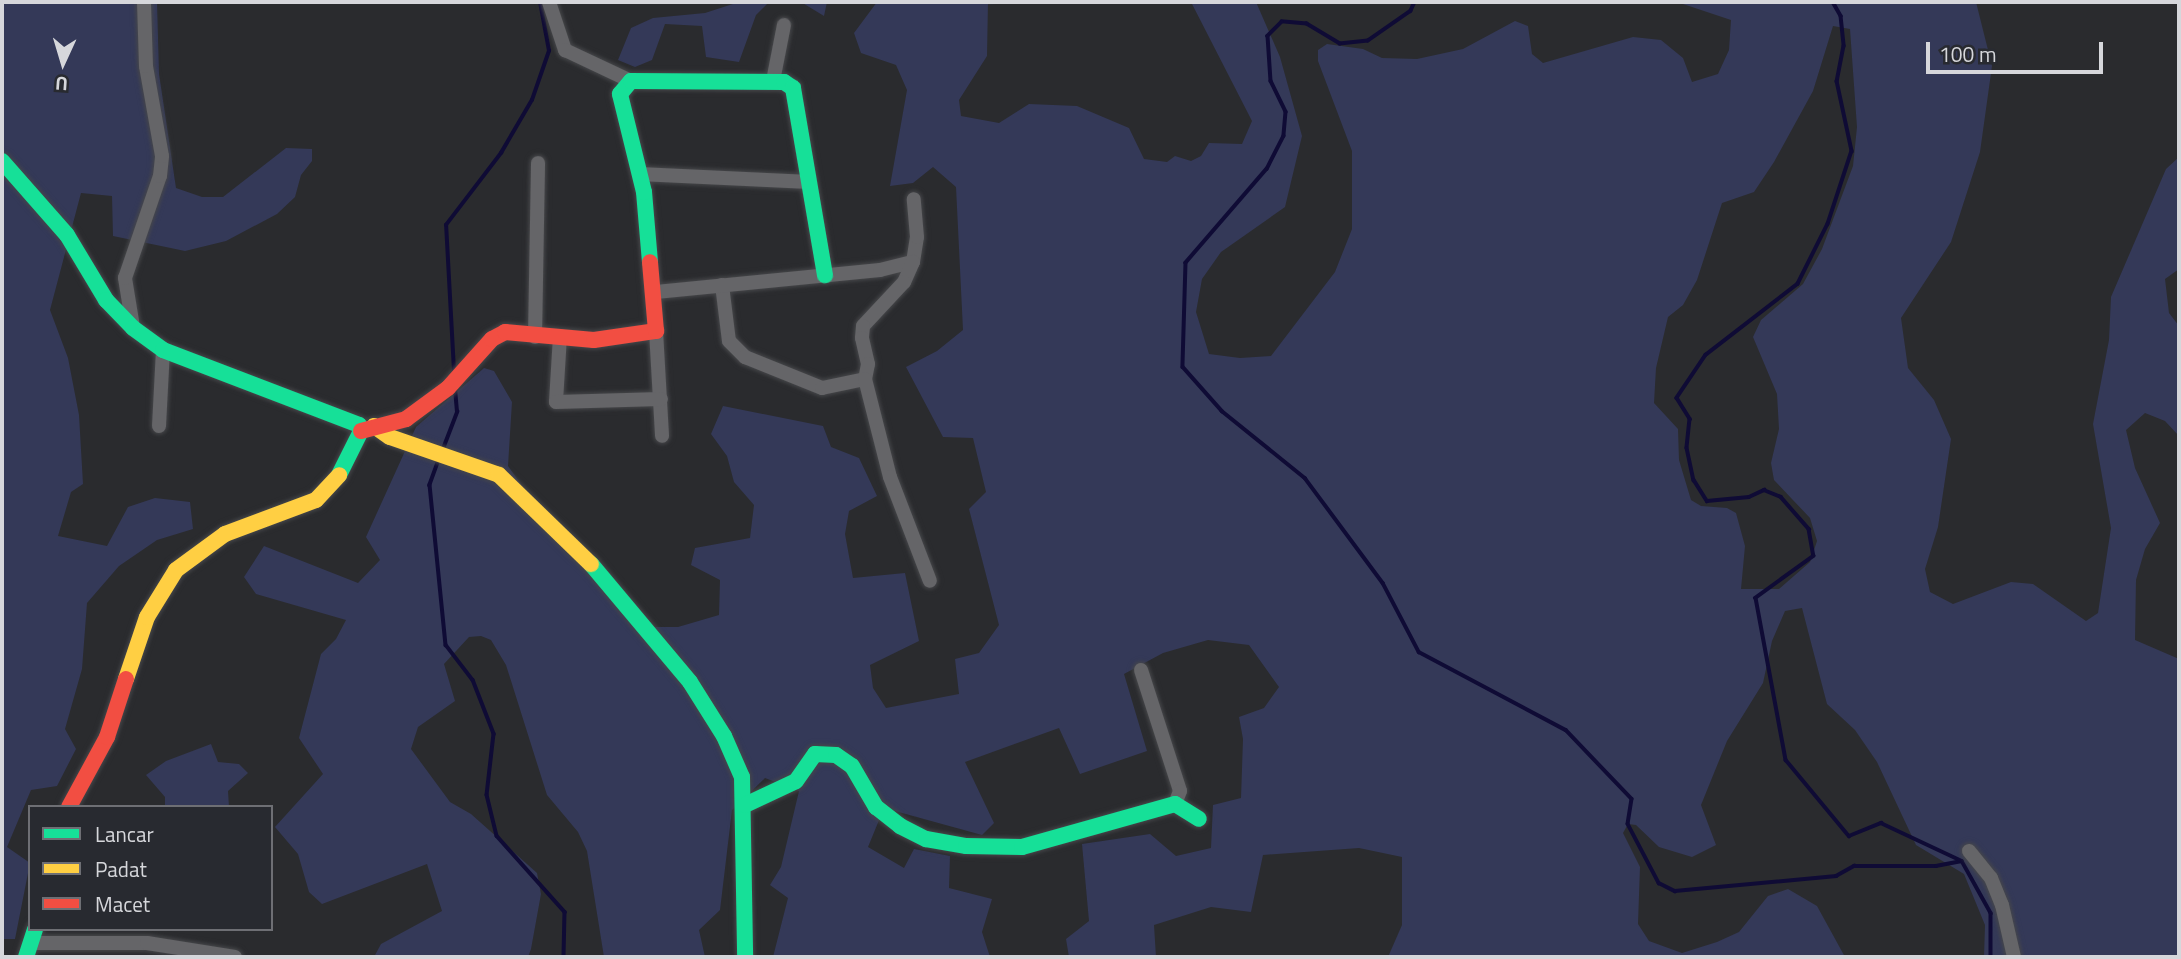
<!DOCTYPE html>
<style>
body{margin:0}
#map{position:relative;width:2181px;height:959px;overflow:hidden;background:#2a2b2e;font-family:"Titillium Web",sans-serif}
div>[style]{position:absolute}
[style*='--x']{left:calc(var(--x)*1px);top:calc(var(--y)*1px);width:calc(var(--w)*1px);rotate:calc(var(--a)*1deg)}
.green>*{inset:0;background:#343958}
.stream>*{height:3.5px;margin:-1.75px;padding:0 1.75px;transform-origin:1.75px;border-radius:1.75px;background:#0f0b35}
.roads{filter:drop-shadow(0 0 2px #46474a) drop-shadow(0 0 2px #46474a)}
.street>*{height:14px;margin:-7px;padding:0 7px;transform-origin:7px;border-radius:7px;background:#656568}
.fast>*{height:16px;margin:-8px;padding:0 8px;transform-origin:8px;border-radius:8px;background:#16e098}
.slow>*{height:16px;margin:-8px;padding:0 8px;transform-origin:8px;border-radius:8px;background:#ffcf43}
.jam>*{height:16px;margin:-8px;padding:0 8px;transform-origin:8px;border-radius:8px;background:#f24e42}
span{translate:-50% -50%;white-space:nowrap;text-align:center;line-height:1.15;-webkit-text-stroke:5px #282a30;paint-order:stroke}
.frame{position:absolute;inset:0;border:4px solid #d6d7db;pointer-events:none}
.legend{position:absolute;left:28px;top:805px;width:245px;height:126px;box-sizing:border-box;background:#282a30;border:2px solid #6e6f74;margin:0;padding:9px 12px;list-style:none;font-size:21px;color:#d6d7db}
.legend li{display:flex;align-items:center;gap:14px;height:35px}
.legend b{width:35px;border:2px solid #6e6f74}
.north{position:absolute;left:28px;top:28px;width:70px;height:70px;-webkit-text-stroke:5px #282a30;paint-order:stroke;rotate:184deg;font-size:19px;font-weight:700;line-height:28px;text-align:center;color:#d6d7db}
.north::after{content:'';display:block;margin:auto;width:24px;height:32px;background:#d6d7db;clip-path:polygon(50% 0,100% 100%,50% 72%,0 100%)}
.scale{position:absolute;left:1926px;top:42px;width:177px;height:32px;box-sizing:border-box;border:4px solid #d6d7db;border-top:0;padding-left:9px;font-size:21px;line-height:24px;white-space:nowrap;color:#d6d7db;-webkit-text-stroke:5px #282a30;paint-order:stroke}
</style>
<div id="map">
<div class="green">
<i style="clip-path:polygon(2px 2px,157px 2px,159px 74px,176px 188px,202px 197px,223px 197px,286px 148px,312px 149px,312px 161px,301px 175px,295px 197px,277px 214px,226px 241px,185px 251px,113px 236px,112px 196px,81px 193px,50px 310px,68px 358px,79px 415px,83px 484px,71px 492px,58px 536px,107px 546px,128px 507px,155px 498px,190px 502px,193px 529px,157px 540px,119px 566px,87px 603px,82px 669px,65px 729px,76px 749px,57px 786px,31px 790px,7px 847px,30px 863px,15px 939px,2px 939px)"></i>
<i style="clip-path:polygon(739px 2px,769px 2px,756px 15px,739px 62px,706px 57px,702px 26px,665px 24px,652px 60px,635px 67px,618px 60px,631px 28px,653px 18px,705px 13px)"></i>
<i style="clip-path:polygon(801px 2px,827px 2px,824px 16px)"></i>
<i style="clip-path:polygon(evenodd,877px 2px,988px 2px,987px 56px,959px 100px,961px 116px,999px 123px,1029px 104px,1077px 106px,1129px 128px,1144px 159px,1167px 162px,1175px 156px,1191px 161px,1201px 156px,1209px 143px,1242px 144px,1252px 121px,1191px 2px,1256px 2px,1280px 57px,1302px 136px,1285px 207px,1221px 252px,1202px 279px,1196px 312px,1209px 354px,1240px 358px,1271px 356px,1335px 272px,1352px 229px,1352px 151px,1318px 61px,1318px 50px,1327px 44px,1363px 49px,1382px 58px,1417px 59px,1463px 49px,1515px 21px,1528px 26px,1532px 54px,1543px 63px,1633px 37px,1661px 40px,1683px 58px,1692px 82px,1718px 74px,1729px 50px,1731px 20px,1677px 2px,1976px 2px,1992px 66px,1980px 152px,1951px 242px,1901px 318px,1908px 368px,1934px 400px,1951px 439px,1938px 527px,1925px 569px,1930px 592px,1953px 604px,2011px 582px,2033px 584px,2086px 621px,2098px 613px,2111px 528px,2093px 424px,2109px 340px,2111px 297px,2166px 169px,2179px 157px,2179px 269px,2165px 279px,2169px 313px,2179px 326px,2179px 436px,2165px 421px,2145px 413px,2126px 430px,2135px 468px,2160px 523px,2145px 549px,2136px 580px,2135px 640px,2179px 659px,2179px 957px,1984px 957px,1985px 925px,1964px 874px,1916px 845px,1877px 762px,1855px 730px,1827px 704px,1802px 608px,1785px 611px,1772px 641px,1763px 683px,1727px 741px,1701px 805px,1716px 845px,1692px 857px,1659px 847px,1636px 825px,1628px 824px,1623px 833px,1640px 867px,1638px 924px,1649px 941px,1682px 953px,1717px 942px,1739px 932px,1768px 896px,1788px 889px,1817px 906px,1845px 957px,1388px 957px,1402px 925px,1402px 857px,1359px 848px,1263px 855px,1251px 912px,1211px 907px,1154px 925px,1156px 957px,1069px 957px,1066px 939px,1089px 921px,1082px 844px,1150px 834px,1176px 856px,1211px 848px,1213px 805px,1241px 798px,1243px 739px,1239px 717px,1264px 708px,1279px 687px,1249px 645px,1208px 640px,1163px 653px,1124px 674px,1147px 751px,1080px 774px,1059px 728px,965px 762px,994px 823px,982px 835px,884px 808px,868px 847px,904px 868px,914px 849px,950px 856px,949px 888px,992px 899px,982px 932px,990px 957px,773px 957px,788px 898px,770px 885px,781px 867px,799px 791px,765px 778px,732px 810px,720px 910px,699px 930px,705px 957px,604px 957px,587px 851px,578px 832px,547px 795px,506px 665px,491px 640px,481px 636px,469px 637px,444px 664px,455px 701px,418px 727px,411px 749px,450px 802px,471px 814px,537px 873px,541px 894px,531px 949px,528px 957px,374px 957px,381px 944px,442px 911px,427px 864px,322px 904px,309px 892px,298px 854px,275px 827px,323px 774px,299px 738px,321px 654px,336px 639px,346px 620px,256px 594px,244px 577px,264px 546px,358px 583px,380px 560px,366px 537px,416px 427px,484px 368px,494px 371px,512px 402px,508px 466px,565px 546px,635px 627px,678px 627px,719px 615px,720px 580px,691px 565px,695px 548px,750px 538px,754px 505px,734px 482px,727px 456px,711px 434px,723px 406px,823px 426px,831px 447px,859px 458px,877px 496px,849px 511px,845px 534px,853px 578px,905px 573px,919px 641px,870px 665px,873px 688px,886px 708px,959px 694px,955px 659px,979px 653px,999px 625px,969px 509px,986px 492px,973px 438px,943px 437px,906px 367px,937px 351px,963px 330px,956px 187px,933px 167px,913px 183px,890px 186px,907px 90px,896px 65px,861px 53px,854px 33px,877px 2px,1833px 26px,1850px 29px,1857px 127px,1853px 166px,1822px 249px,1803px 284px,1761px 320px,1753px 337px,1777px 394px,1779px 429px,1771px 463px,1774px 480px,1810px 518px,1817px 541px,1810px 562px,1779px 589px,1741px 589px,1745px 546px,1736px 513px,1727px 508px,1701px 506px,1691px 500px,1679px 460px,1678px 429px,1654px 403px,1656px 368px,1668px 317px,1683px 305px,1697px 280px,1722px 203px,1754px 192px,1774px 162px,1813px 91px,1833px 26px)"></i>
<i style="clip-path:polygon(211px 744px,218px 762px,239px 764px,248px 773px,228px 791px,229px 807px,165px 807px,165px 797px,146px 775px,166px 761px)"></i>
</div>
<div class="stream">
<i style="--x:1415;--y:2;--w:10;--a:114"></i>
<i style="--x:1411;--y:11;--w:52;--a:145.1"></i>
<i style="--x:1368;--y:41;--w:28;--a:174"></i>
<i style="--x:1340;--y:44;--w:39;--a:-149"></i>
<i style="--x:1307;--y:24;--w:25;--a:-175"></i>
<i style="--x:1282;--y:22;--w:20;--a:135"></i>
<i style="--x:1268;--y:36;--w:45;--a:86.2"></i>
<i style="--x:1271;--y:81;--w:34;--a:64"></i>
<i style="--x:1286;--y:112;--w:24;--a:95"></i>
<i style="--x:1284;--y:136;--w:37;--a:117"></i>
<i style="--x:1267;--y:169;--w:124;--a:130.8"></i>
<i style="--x:1186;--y:263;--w:104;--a:91.7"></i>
<i style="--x:1183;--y:367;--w:59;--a:48.4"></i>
<i style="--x:1222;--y:411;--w:107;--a:38.9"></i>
<i style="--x:1305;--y:478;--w:131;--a:53.4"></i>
<i style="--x:1383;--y:583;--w:78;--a:62.4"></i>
<i style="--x:1419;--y:652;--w:166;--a:28"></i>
<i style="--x:1566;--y:730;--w:95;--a:46.3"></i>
<i style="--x:1632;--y:799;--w:25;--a:99"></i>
<i style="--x:1628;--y:824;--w:67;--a:62.3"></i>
<i style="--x:1659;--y:883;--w:18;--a:27"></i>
<i style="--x:1675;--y:891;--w:162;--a:-5.3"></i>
<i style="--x:1836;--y:876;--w:21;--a:-29"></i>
<i style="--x:1854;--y:866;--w:82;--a:0"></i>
<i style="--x:1936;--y:866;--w:26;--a:-11"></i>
<i style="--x:1833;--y:2;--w:16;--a:60"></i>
<i style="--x:1841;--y:16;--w:30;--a:84"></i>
<i style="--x:1844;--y:46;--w:36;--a:101"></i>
<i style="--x:1837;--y:81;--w:72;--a:77.9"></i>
<i style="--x:1852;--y:151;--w:77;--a:108.2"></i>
<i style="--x:1828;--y:224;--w:67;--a:116.6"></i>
<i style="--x:1798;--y:284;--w:116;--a:142.3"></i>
<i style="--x:1706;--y:355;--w:52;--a:124"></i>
<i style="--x:1677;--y:398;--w:25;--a:58"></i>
<i style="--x:1690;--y:419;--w:29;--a:96"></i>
<i style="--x:1687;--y:448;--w:33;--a:78"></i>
<i style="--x:1694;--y:480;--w:25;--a:58"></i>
<i style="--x:1707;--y:501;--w:42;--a:-5.4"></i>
<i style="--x:1749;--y:497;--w:17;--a:-25"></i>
<i style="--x:1764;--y:490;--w:18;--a:22"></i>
<i style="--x:1781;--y:497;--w:43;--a:48.8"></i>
<i style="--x:1809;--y:529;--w:27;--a:80"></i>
<i style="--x:1814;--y:556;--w:72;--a:144.1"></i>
<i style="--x:1756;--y:598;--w:165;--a:79.5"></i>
<i style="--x:1786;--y:760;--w:99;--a:50.3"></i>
<i style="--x:1849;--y:836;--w:35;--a:-22"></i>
<i style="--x:1881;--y:823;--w:89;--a:25.1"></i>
<i style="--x:1962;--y:861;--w:60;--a:60.9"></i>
<i style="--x:1991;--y:913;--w:44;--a:90"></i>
<i style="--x:454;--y:371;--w:146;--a:-93.1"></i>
<i style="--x:446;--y:225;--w:91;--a:-52.6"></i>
<i style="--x:501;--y:153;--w:61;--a:-59.7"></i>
<i style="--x:532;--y:100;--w:52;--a:-70.9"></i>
<i style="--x:549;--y:51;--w:50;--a:-100.4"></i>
<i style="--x:443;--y:449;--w:40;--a:-69"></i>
<i style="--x:457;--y:412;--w:23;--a:-95"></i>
<i style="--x:439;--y:460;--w:27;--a:110"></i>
<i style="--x:430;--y:485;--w:161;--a:84.3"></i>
<i style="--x:446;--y:645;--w:44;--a:52.4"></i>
<i style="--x:473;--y:680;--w:58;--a:68.7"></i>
<i style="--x:494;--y:734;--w:61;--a:96.5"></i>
<i style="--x:487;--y:795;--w:42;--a:76.3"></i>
<i style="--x:497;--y:836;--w:102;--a:48.2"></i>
<i style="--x:565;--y:912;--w:45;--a:91.3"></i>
</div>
<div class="roads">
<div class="street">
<i style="--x:549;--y:2;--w:51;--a:71.6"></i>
<i style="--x:565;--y:50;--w:73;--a:25.2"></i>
<i style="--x:773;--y:81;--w:57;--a:-78.9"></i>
<i style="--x:641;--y:174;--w:167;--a:2.7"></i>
<i style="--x:913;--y:262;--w:25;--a:-81"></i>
<i style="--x:917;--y:237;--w:38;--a:-95"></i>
<i style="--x:722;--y:285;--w:56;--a:82.9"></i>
<i style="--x:729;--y:341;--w:23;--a:45"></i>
<i style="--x:745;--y:357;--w:83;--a:21.9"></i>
<i style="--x:822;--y:388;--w:44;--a:-11.8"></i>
<i style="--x:656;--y:292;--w:225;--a:-5.6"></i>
<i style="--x:880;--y:270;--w:34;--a:-14"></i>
<i style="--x:913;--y:262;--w:22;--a:114"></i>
<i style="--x:904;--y:282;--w:60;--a:133"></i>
<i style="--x:863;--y:326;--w:12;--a:95"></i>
<i style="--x:862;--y:338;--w:27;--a:77"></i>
<i style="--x:868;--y:364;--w:15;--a:101"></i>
<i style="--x:865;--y:379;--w:101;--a:75.7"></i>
<i style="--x:890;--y:477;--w:111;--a:69"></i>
<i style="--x:133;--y:327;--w:50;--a:-99.3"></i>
<i style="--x:125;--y:278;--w:108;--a:-71.1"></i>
<i style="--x:160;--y:176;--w:20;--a:-84"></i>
<i style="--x:162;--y:156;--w:91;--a:-100.1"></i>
<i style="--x:146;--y:66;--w:64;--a:-91.8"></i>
<i style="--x:656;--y:331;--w:105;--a:86.7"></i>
<i style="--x:560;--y:336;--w:66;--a:93.5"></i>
<i style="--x:556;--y:402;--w:105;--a:-1.6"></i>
<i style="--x:535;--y:337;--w:174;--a:-89"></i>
<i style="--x:159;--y:426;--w:76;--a:-87"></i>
<i style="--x:1141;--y:670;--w:127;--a:72.1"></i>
<i style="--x:1180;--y:791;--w:14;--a:111"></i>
<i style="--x:1969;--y:851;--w:35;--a:51"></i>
<i style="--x:1991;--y:878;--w:29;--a:68"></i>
<i style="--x:2002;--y:905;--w:53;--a:77"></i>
<i style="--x:32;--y:943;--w:115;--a:0"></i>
<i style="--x:147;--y:943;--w:89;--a:9"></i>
</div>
<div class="fast">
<i style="--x:2;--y:161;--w:98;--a:48.7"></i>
<i style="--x:67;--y:235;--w:76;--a:59"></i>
<i style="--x:106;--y:300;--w:39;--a:46"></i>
<i style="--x:133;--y:328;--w:37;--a:36"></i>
<i style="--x:163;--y:350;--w:210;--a:20.9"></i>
<i style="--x:359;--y:425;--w:6;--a:72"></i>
<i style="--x:361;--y:431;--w:49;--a:116.6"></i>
<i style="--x:650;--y:262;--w:70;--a:-94.9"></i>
<i style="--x:644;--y:192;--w:101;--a:-103.8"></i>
<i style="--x:620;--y:94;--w:17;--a:-50"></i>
<i style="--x:631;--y:81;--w:153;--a:0.4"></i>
<i style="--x:784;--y:82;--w:11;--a:34"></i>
<i style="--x:793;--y:88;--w:190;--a:80.3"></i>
<i style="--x:591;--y:564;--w:154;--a:50"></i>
<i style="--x:690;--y:682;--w:64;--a:57.8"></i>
<i style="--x:724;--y:736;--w:45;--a:66.3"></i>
<i style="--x:742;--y:777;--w:180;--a:89"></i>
<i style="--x:745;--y:805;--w:56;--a:-25.2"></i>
<i style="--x:796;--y:781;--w:33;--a:-55"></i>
<i style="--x:815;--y:754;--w:21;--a:3"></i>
<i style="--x:836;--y:755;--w:19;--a:35"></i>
<i style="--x:852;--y:766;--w:48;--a:59.7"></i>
<i style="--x:876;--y:807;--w:31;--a:38"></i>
<i style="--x:900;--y:826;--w:29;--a:27"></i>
<i style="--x:926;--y:839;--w:41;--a:9.9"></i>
<i style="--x:966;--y:846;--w:56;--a:1"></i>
<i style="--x:1022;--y:847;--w:159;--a:-15.7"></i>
<i style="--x:1175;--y:804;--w:28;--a:32"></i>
<i style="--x:26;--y:957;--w:29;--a:-72"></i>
</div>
<div class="slow">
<i style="--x:374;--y:426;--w:19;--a:35"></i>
<i style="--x:390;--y:437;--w:115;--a:19.2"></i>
<i style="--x:499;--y:475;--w:128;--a:44.1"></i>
<i style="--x:126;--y:679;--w:65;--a:-71.3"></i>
<i style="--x:147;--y:617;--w:55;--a:-58.3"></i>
<i style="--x:176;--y:570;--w:61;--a:-36.3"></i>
<i style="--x:225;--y:534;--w:97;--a:-20.5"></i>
<i style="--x:316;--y:500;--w:34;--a:-47"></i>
</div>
<div class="jam">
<i style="--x:361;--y:431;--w:47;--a:-14.9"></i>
<i style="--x:406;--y:419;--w:52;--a:-36.4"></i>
<i style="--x:448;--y:388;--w:66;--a:-48.1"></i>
<i style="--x:492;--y:339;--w:15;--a:-28"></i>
<i style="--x:505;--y:332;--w:89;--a:5.1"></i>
<i style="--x:594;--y:340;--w:63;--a:-8.3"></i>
<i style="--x:656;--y:331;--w:69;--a:-95"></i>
<i style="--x:69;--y:807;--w:80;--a:-61.5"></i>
<i style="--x:107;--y:737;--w:61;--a:-71.9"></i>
</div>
</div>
<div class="frame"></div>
<ul class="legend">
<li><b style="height:9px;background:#16e098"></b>Lancar</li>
<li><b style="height:9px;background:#ffcf43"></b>Padat</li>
<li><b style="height:9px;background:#f24e42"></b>Macet</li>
</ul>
<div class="north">U</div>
<div class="scale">100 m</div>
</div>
